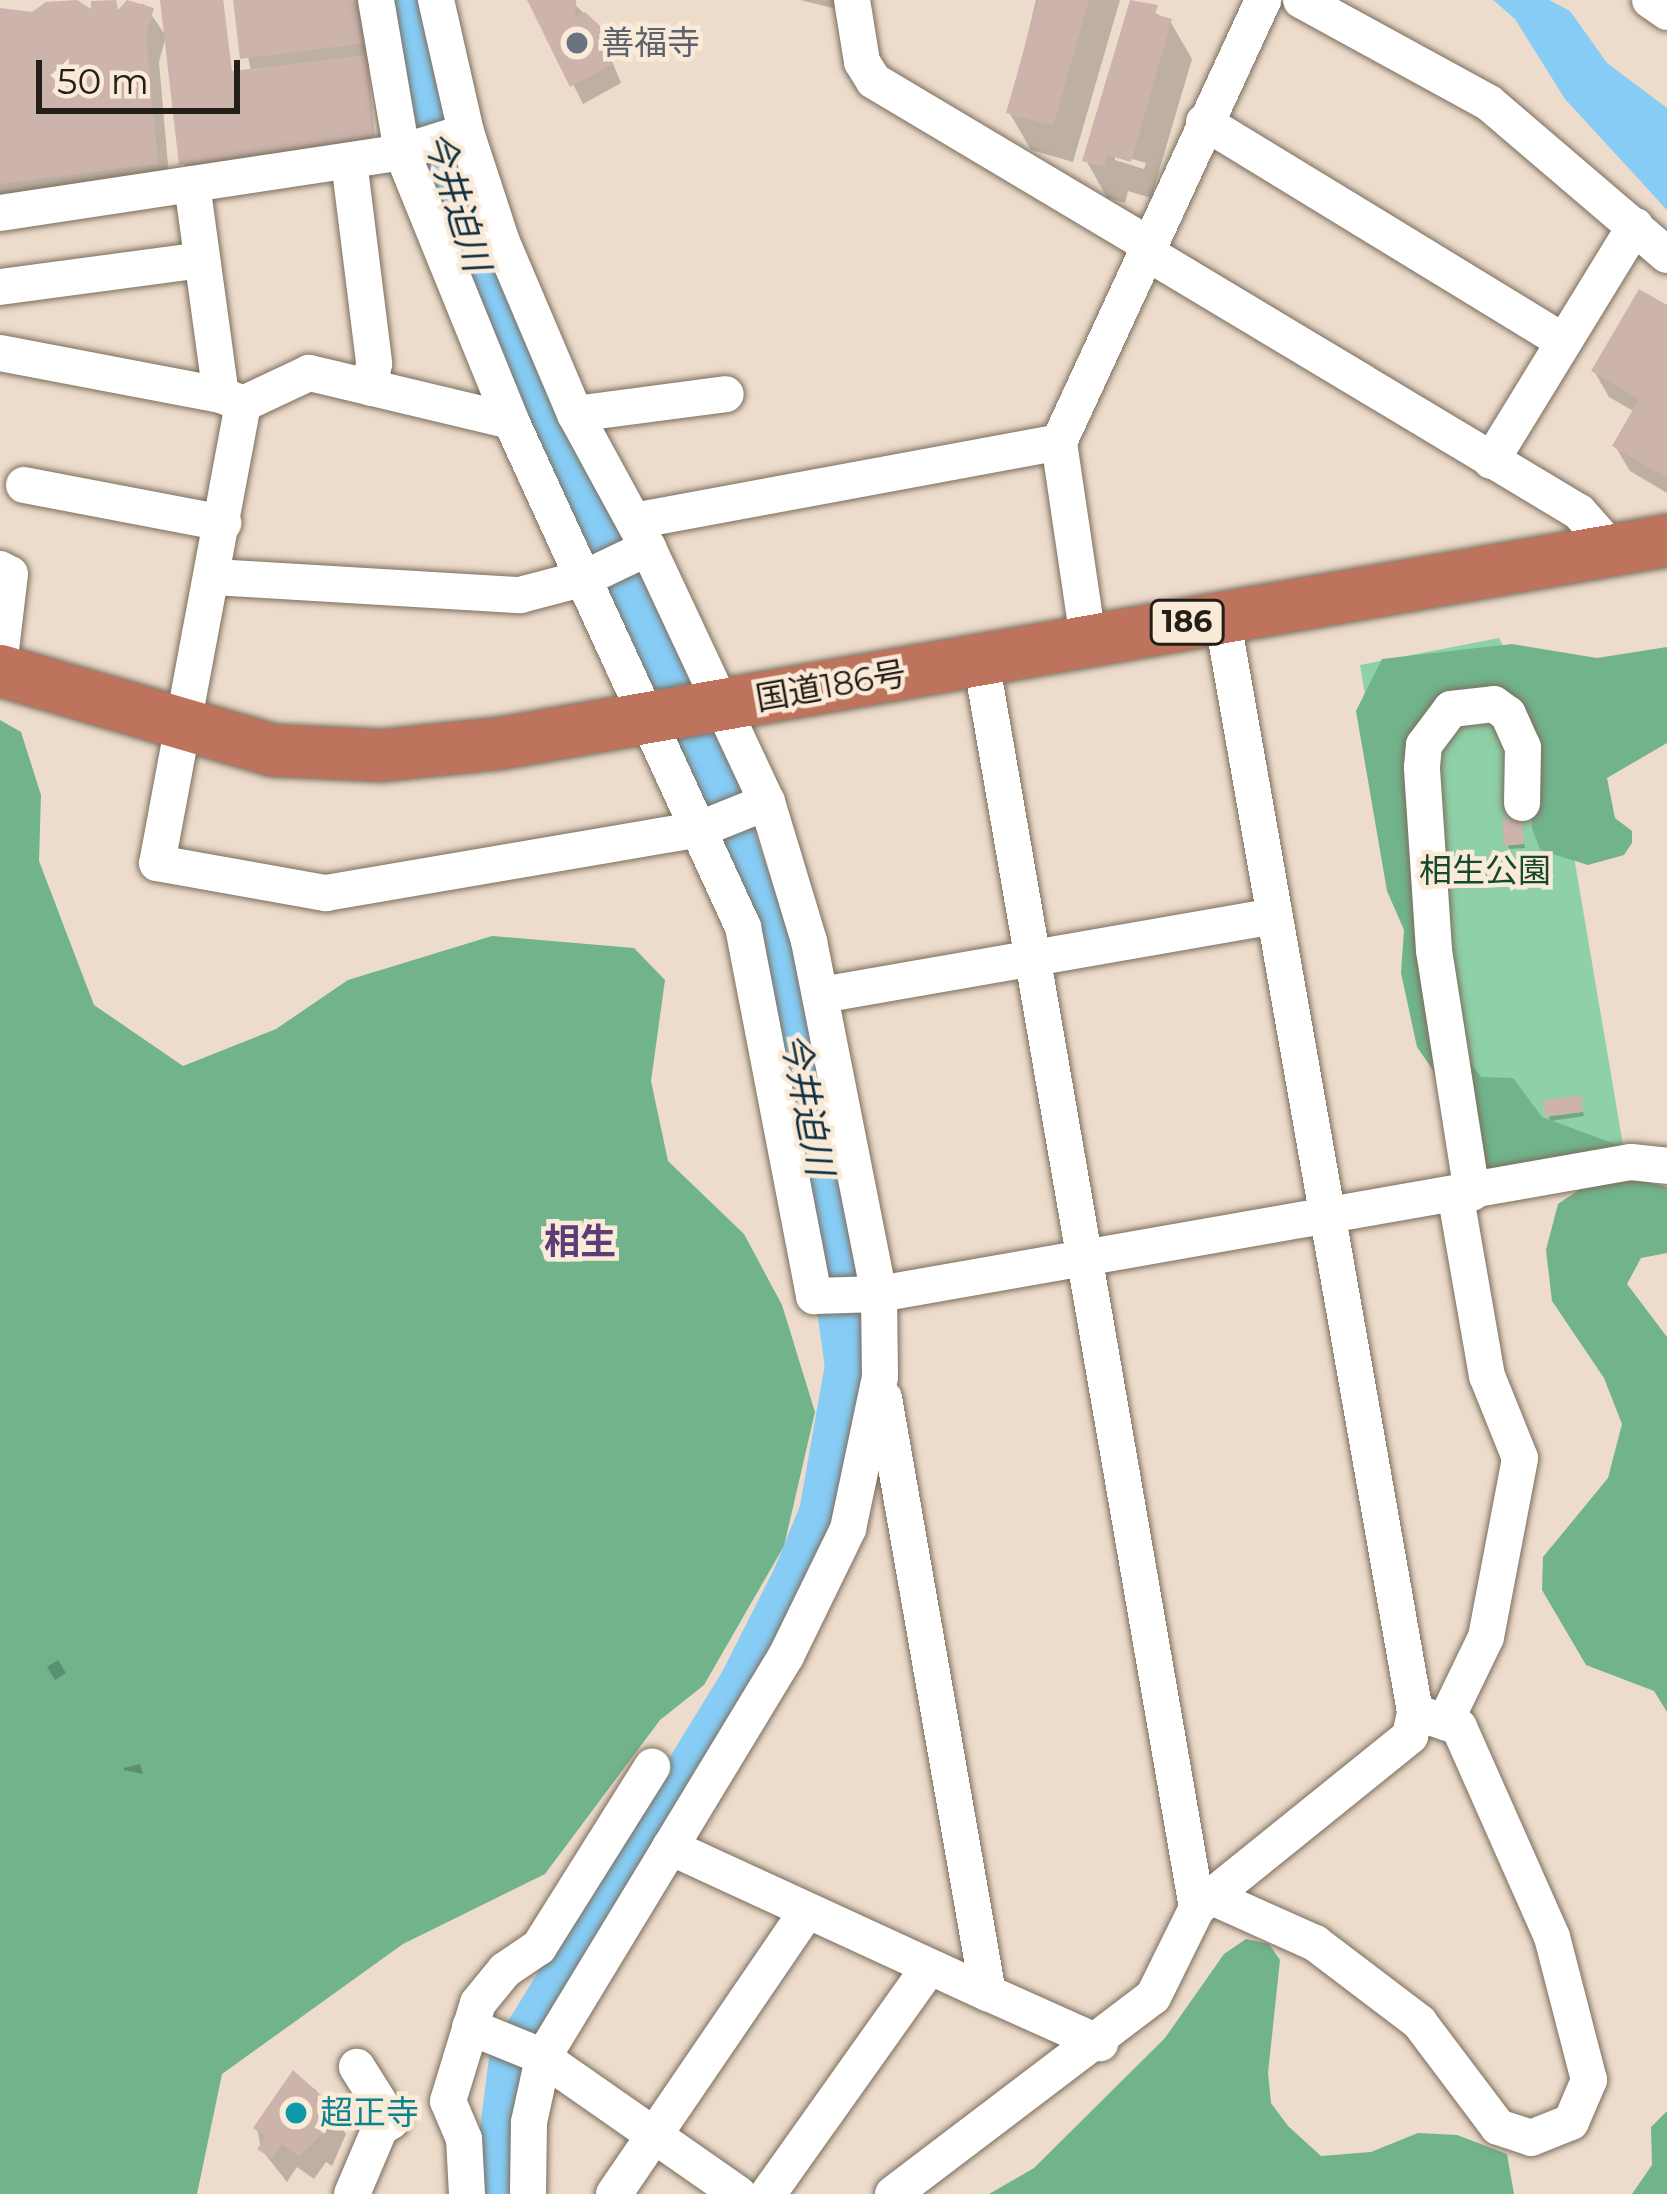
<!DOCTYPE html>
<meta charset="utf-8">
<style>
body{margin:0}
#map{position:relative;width:1667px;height:2194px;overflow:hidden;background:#eddccb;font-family:Montserrat,"Noto Sans JP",sans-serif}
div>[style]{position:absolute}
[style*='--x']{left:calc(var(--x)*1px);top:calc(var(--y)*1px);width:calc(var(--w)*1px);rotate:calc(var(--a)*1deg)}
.green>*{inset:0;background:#8ed0a7}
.forest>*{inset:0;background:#71b38b}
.water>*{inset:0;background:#86ccf4}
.shadow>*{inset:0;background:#0003}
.river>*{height:48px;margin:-24px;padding:0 24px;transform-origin:24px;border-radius:24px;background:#86ccf4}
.building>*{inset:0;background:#ccb4ad}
.roads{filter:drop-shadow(0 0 3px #7c6d5e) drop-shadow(0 0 3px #7c6d5e)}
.minor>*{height:36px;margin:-18px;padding:0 18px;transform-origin:18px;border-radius:18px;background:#fff}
.highway>*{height:51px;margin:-25.5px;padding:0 25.5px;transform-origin:25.5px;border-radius:25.5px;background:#be735d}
.dots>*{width:33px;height:33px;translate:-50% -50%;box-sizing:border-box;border:6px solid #faead8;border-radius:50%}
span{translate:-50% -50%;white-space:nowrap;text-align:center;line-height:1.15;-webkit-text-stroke:9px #faead8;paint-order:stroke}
.shield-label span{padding:3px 9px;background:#faead8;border:3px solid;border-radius:9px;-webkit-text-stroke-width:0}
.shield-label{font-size:30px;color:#231e17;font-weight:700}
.worship-label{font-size:33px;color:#5b616d}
.left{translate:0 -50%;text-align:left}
.street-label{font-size:33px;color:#231e17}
.park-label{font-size:33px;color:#15492e}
.culture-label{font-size:33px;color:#0d838f}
.water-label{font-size:36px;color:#113142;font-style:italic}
.neighbourhood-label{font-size:36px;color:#5c3d78;font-weight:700}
.scale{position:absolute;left:36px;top:60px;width:204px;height:54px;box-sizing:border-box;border:6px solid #231e17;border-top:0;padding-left:15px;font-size:36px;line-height:42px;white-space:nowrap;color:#231e17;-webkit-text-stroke:9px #faead8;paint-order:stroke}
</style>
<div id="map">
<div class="green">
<i style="clip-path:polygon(1499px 638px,1554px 739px,1624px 1151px,1462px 1184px,1398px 889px,1360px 665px)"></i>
</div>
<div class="forest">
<i style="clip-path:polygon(1512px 644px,1597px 658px,1667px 647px,1667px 743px,1607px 778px,1615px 818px,1632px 831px,1632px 843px,1624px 855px,1588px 865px,1540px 850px,1532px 828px,1531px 766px,1513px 705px,1419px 731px,1469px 1061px,1481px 1077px,1513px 1078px,1542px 1117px,1623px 1147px,1490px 1172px,1450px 1130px,1433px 1070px,1417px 1047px,1401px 973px,1404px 930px,1387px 891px,1356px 711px,1382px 659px)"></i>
<i style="clip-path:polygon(0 720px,21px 732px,41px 795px,39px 861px,94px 1005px,183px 1066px,276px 1029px,348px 980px,492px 936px,634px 948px,665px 980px,651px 1081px,668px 1161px,744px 1234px,782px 1305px,815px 1412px,784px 1546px,704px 1685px,660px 1720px,545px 1874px,403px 1944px,222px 2074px,197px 2194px,0 2194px)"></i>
<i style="clip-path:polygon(1627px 1177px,1667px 1187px,1667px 1253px,1641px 1258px,1627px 1284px,1667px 1337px,1667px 1712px,1654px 1691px,1586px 1665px,1542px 1590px,1543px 1557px,1608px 1478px,1622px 1424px,1604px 1378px,1552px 1301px,1546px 1250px,1558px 1204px,1583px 1187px)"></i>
<i style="clip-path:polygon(1246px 1939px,1269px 1944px,1280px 1960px,1268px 2073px,1271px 2103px,1288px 2126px,1321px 2156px,1371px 2152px,1418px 2133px,1457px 2135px,1507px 2154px,1514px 2194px,989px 2194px,1034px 2168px,1165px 2038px,1224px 1954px)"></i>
<i style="clip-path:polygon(1667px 2111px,1667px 2194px,1632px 2194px,1652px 2165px,1651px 2127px)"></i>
</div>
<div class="water">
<i style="clip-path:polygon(1493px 0,1549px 0,1570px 11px,1607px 63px,1667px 108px,1667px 210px,1565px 99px,1515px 19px)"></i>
</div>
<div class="shadow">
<i style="clip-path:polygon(163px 0,223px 0,232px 74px,251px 71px,236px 0,370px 0,379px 68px,365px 69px,373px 141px,185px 169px)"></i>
<i style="clip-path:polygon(531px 0,570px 0,598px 27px,621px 83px,583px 104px)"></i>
<i style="clip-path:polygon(800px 0,852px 0,849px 12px)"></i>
<i style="clip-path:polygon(1036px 0,1120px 0,1073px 162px,1031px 150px,1009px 112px)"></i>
<i style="clip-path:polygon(evenodd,1133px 1px,1170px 21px,1192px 59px,1151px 198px,1128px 191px,1125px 203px,1107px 198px,1086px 160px,1133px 1px,1115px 154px,1146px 163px,1144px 169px,1115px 160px,1115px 154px)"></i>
<i style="clip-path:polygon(144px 4px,166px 36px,159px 62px,170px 188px,0 211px,0 13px,93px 14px)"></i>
<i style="clip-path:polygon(1667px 309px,1667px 493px,1630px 471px,1615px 446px,1635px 412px,1609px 397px,1594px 371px)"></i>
<i style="clip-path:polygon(1520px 821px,1525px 848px,1510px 849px,1507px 845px)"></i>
<i style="clip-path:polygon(1580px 1099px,1584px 1116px,1551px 1121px,1548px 1116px)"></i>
<i style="clip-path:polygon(58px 1660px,66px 1673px,55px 1680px,47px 1667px)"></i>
<i style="clip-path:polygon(140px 1764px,143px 1774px,124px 1770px,124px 1768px)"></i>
<i style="clip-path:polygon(294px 2074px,316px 2090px,346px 2134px,332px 2166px,326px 2162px,314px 2179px,297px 2167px,287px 2182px,261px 2149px,257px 2128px)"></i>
</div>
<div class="river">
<i style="--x:409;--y:0;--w:126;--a:79.9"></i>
<i style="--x:431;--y:124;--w:124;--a:73.6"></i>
<i style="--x:466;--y:243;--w:148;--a:68.1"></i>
<i style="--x:521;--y:380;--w:441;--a:64.5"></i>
<i style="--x:711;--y:778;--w:231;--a:71.1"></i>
<i style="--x:786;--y:997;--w:174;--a:78.4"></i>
<i style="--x:821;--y:1167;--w:201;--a:82"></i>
<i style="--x:849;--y:1366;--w:149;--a:100"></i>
<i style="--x:823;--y:1513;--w:71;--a:112.2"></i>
<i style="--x:796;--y:1579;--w:115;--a:116.8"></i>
<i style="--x:744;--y:1682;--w:442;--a:121.5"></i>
<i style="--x:513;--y:2059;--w:136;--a:97.2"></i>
</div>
<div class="building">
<i style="clip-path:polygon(77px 0,91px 9px,91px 1px,116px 0,118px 10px,127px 0,154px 8px,146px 35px,158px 164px,0 184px,0 8px,32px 12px,46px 2px)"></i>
<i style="clip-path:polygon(160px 0,223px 0,232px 71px,367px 55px,375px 136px,179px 165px)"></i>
<i style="clip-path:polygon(233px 0,361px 0,367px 43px,240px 59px)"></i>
<i style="clip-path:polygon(527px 0,576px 0,575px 17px,585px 12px,600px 26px,613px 64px,570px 87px)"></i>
<i style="clip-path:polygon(1038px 0,1089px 0,1053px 126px,1006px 113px)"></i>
<i style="clip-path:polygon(1130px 0,1158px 5px,1155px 14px,1172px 19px,1131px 162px,1107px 155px,1104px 167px,1082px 161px)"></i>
<i style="clip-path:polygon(1639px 289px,1667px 305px,1667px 478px,1612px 446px,1639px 399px,1591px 371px)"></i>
<i style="clip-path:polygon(1522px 818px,1524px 844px,1504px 846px,1502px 820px)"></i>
<i style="clip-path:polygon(1582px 1095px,1583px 1112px,1545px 1117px,1543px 1100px)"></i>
<i style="clip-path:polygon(293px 2070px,333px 2106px,324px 2120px,331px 2125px,299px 2156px,282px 2144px,272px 2159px,257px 2149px,266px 2137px,253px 2128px)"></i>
</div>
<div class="roads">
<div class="minor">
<i style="--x:376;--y:0;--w:154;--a:80.3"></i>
<i style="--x:402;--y:152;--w:290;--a:67.9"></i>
<i style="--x:511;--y:421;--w:557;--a:65.37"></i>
<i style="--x:743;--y:927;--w:376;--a:79.1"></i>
<i style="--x:814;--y:1296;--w:65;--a:-1.8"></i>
<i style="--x:879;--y:1294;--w:763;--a:-9.96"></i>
<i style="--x:1631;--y:1162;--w:36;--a:6"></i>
<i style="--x:436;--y:0;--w:135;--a:77.2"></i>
<i style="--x:466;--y:132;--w:116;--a:71.9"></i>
<i style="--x:502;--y:242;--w:187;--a:67"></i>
<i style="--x:575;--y:414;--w:153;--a:61.4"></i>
<i style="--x:648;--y:548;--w:280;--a:64.9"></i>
<i style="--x:767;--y:802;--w:145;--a:73.2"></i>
<i style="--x:809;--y:941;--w:360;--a:78.8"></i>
<i style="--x:879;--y:1294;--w:83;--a:89.3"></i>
<i style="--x:880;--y:1377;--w:155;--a:101.9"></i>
<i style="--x:848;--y:1529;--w:141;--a:116"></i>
<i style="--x:786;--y:1656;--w:470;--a:121.2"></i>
<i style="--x:543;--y:2058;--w:66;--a:102.3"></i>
<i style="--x:529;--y:2122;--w:72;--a:90.8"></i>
<i style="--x:852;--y:0;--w:63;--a:80.8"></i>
<i style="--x:862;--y:62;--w:22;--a:58"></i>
<i style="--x:874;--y:81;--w:318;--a:30.8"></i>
<i style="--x:1301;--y:0;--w:214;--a:28.7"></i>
<i style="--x:1489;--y:103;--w:234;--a:40.5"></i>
<i style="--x:1650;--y:0;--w:21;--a:35"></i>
<i style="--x:1204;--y:122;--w:421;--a:31.4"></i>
<i style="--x:349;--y:161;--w:204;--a:82.9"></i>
<i style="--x:374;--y:363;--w:25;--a:99"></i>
<i style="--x:192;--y:184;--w:213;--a:82.2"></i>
<i style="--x:221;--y:395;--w:24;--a:22"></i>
<i style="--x:0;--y:213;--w:407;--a:-8.6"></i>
<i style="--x:402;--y:152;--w:67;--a:-17.4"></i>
<i style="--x:1144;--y:251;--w:507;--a:30.96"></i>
<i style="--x:1579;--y:512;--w:47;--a:48.5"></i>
<i style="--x:0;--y:287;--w:204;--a:-7.6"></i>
<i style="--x:0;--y:353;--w:225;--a:10.8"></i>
<i style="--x:575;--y:414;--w:152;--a:-7.5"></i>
<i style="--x:511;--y:421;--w:208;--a:-166.6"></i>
<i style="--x:309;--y:373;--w:73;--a:154.8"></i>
<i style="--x:243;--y:404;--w:467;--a:100.6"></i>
<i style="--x:157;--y:863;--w:172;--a:10.1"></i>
<i style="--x:326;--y:893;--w:379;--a:-9.7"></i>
<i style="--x:700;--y:829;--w:72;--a:-21.9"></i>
<i style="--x:1491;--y:461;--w:276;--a:-58.5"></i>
<i style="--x:24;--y:485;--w:203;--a:10.8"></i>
<i style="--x:634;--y:521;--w:432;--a:-10.5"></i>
<i style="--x:0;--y:569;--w:11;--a:27"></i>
<i style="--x:10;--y:574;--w:85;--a:96.8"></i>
<i style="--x:214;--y:577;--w:307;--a:3.4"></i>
<i style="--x:520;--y:595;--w:67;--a:-14.7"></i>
<i style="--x:585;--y:578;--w:70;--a:-25.5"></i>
<i style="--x:1088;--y:639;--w:199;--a:-98.4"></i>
<i style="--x:1059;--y:442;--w:487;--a:-65.2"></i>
<i style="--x:822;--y:995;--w:456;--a:-9.9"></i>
<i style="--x:1472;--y:1193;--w:246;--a:-98.9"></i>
<i style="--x:1434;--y:950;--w:183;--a:-93.8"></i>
<i style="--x:1422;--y:767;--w:22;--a:-85"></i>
<i style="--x:1424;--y:745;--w:45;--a:-53.1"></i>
<i style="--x:1451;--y:709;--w:43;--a:-6.6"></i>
<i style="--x:1494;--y:704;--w:17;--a:36"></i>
<i style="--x:1508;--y:714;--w:36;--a:66"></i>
<i style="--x:1523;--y:747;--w:56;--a:91"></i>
<i style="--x:884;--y:1398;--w:604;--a:80.09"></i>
<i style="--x:988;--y:1993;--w:123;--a:24.1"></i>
<i style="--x:1445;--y:1722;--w:94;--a:-64.2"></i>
<i style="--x:1486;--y:1637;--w:182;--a:-79.2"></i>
<i style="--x:1520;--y:1458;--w:88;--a:-111.9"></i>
<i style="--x:1487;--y:1376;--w:180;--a:-99.9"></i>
<i style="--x:670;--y:1847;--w:350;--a:24.7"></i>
<i style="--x:1212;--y:1897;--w:113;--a:24.1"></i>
<i style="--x:1315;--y:1943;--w:131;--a:37.2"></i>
<i style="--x:1419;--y:2022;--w:131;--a:53"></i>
<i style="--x:1498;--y:2127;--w:35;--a:18"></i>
<i style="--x:1531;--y:2138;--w:43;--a:-21.8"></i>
<i style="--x:1571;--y:2122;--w:46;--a:-66.8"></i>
<i style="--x:1589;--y:2080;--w:148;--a:-104.5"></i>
<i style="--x:1552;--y:1937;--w:230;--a:-113.9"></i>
<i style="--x:1459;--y:1727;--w:46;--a:-161.2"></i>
<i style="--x:1197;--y:1908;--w:274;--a:-38.9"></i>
<i style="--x:1410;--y:1736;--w:25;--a:-78"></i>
<i style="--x:1415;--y:1712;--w:1113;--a:-99.99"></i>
<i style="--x:470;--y:2027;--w:74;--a:22.1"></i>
<i style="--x:539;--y:2055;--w:243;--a:34.9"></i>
<i style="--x:352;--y:2194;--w:72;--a:-67"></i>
<i style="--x:380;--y:2128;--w:13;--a:-32"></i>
<i style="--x:391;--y:2121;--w:64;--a:-122.2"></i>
<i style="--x:467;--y:2194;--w:55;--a:-93.1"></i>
<i style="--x:464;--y:2139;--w:41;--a:-112.8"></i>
<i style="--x:448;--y:2101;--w:102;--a:-73"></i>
<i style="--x:478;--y:2003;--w:43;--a:-50.7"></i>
<i style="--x:505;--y:1970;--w:41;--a:-34.1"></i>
<i style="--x:539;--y:1947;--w:213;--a:-57.9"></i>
<i style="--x:614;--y:2194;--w:339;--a:-55.7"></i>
<i style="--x:768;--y:2194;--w:276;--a:-54.6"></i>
<i style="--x:893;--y:2194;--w:326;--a:-37.2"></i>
<i style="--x:1153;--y:1997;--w:99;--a:-63.7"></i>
<i style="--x:1197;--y:1908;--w:1267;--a:-99.82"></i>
</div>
<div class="highway">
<i style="--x:0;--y:670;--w:285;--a:16.3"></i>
<i style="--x:274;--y:750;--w:107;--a:2.7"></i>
<i style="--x:381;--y:755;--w:119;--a:-5.8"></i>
<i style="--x:499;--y:743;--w:1186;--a:-9.86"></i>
</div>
</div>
<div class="dots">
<i style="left:577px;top:43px;background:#6b7280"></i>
<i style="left:296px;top:2113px;background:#0f9aa8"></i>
</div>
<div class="shield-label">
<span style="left:1187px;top:622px">186</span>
</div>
<div class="worship-label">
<span class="left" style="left:601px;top:43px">善福寺</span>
</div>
<div class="street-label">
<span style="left:831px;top:686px;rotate:-10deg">国道186号</span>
</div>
<div class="park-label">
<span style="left:1485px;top:871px">相生公園</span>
</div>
<div class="culture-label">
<span class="left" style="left:320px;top:2113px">超正寺</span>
</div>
<div class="water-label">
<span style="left:457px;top:201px;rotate:73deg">今井迫川</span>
<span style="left:807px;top:1104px;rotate:79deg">今井迫川</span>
</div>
<div class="neighbourhood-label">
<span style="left:580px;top:1242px">相生</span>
</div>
<div class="scale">50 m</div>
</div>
